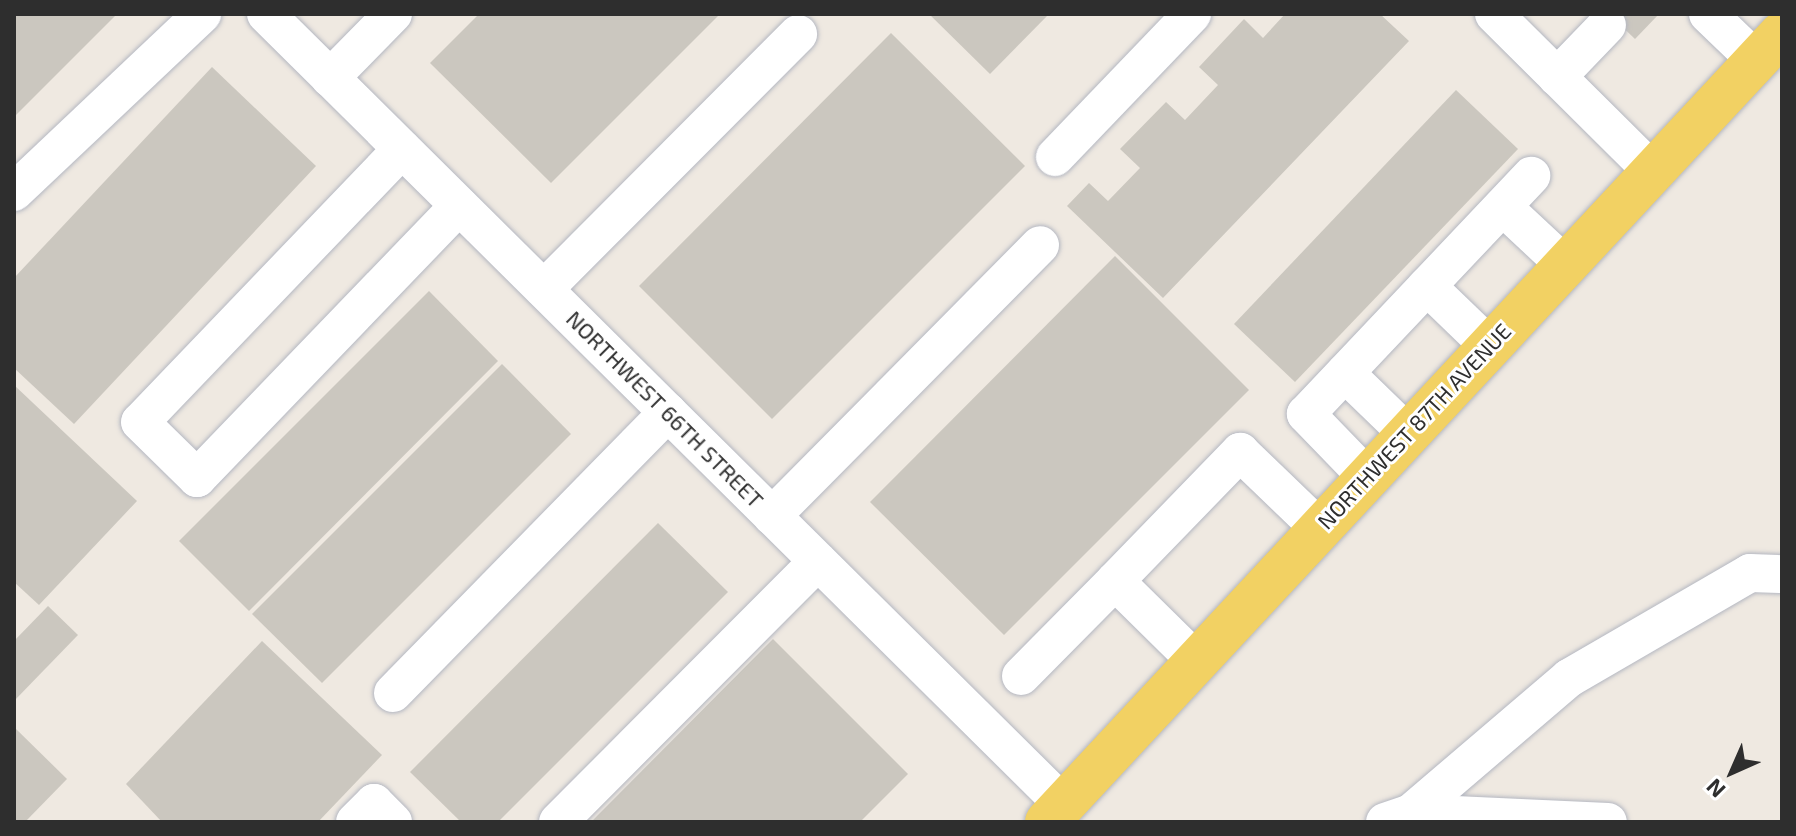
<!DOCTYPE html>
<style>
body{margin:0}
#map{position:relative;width:1796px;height:836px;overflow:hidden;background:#efe9e1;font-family:"Exo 2",sans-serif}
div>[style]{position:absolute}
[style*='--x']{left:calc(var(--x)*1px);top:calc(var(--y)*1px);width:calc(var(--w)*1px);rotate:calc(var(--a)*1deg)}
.building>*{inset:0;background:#cbc7bf}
.roads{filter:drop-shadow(0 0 2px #b4b7c1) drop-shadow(0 0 2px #b4b7c1)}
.minor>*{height:38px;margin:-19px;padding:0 19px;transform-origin:19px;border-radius:19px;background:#fff}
.major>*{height:44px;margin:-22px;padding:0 22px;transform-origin:22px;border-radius:22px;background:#f2d163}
span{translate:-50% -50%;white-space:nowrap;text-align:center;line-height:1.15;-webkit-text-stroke:6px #fff;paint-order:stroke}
.street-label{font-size:22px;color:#2e2e2e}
.frame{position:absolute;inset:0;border:16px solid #2e2e2e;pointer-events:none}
.north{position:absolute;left:1692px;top:732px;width:80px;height:80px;-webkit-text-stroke:6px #fff;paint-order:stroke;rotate:225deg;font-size:22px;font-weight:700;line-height:32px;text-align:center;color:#2e2e2e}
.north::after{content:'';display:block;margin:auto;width:28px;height:36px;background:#2e2e2e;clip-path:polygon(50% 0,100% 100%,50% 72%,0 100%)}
</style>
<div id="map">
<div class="building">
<i style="clip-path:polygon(14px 14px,117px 14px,14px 117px)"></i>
<i style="clip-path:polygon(479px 14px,720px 14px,551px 183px,430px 63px)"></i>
<i style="clip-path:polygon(929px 14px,1049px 14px,990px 74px)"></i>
<i style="clip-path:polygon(1285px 14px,1380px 14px,1409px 41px,1163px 298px,1067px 206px,1089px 183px,1108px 201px,1140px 168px,1120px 149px,1166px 102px,1185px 120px,1218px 85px,1199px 67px,1244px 19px,1263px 38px)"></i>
<i style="clip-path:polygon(1609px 14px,1659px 14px,1635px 39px)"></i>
<i style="clip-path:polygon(891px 33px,1025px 166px,772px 419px,639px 286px)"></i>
<i style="clip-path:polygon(212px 67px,316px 166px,74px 424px,14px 368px,14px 278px)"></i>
<i style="clip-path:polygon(1456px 90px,1518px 149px,1295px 382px,1234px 324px)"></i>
<i style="clip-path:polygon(1115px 256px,1249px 390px,1004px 635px,870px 502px)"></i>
<i style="clip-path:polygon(429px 291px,498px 361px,249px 611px,179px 541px)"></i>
<i style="clip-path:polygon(502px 364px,571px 434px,322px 683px,252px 614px)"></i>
<i style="clip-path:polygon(14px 385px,137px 501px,39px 605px,14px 582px)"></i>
<i style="clip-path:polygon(658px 523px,728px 592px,498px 822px,461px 822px,410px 772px)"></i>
<i style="clip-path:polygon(48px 606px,78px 635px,14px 701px,14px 641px)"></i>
<i style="clip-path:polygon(773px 639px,908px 774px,860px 822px,591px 822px)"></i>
<i style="clip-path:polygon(262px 641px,382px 755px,318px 822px,162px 822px,126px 784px)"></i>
<i style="clip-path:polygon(14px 727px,67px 779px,25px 822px,14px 821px)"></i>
</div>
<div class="roads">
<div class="minor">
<i style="--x:266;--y:14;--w:1124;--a:44.75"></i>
<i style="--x:1494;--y:14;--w:221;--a:44.8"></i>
<i style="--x:1708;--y:14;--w:66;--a:43.8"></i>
<i style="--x:1557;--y:77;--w:72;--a:-46.1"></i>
<i style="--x:330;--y:78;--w:90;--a:-45.5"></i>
<i style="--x:402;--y:149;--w:378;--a:133.8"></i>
<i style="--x:140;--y:422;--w:80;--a:44.5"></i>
<i style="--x:197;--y:478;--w:378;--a:-46.1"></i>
<i style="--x:1055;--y:157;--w:198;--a:-46.2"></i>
<i style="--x:14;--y:192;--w:259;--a:-43.4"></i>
<i style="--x:1503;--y:207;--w:83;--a:43.1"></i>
<i style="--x:1427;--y:286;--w:85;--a:44"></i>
<i style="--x:544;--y:289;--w:360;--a:-45.1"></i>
<i style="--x:1345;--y:373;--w:86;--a:44.1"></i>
<i style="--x:1367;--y:477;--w:88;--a:-134.1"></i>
<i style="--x:1306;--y:414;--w:328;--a:-46.6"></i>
<i style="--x:772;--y:516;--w:381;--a:-45.3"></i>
<i style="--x:1115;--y:581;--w:180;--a:-45.9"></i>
<i style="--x:1240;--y:452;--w:110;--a:43.9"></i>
<i style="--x:1021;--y:676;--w:134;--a:-45.3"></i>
<i style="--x:1115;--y:581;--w:114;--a:44.6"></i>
<i style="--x:393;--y:693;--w:393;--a:-45.6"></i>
<i style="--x:1411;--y:813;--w:208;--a:-40.5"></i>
<i style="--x:1569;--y:678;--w:209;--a:-30.1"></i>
<i style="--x:1750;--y:573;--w:32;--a:2"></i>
<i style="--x:355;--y:822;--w:27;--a:-45"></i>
<i style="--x:374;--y:803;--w:27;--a:45"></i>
<i style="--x:558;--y:822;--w:368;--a:-45.1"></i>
<i style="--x:1385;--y:822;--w:28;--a:-19"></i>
<i style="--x:1411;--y:813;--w:197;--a:2.6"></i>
</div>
<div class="major">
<i style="--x:1047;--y:822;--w:1078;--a:-47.03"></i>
</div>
</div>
<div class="street-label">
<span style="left:665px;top:409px;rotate:45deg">NORTHWEST 66TH STREET</span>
<span style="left:1414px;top:426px;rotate:-47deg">NORTHWEST 87TH AVENUE</span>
</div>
<div class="frame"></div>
<div class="north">N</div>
</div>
